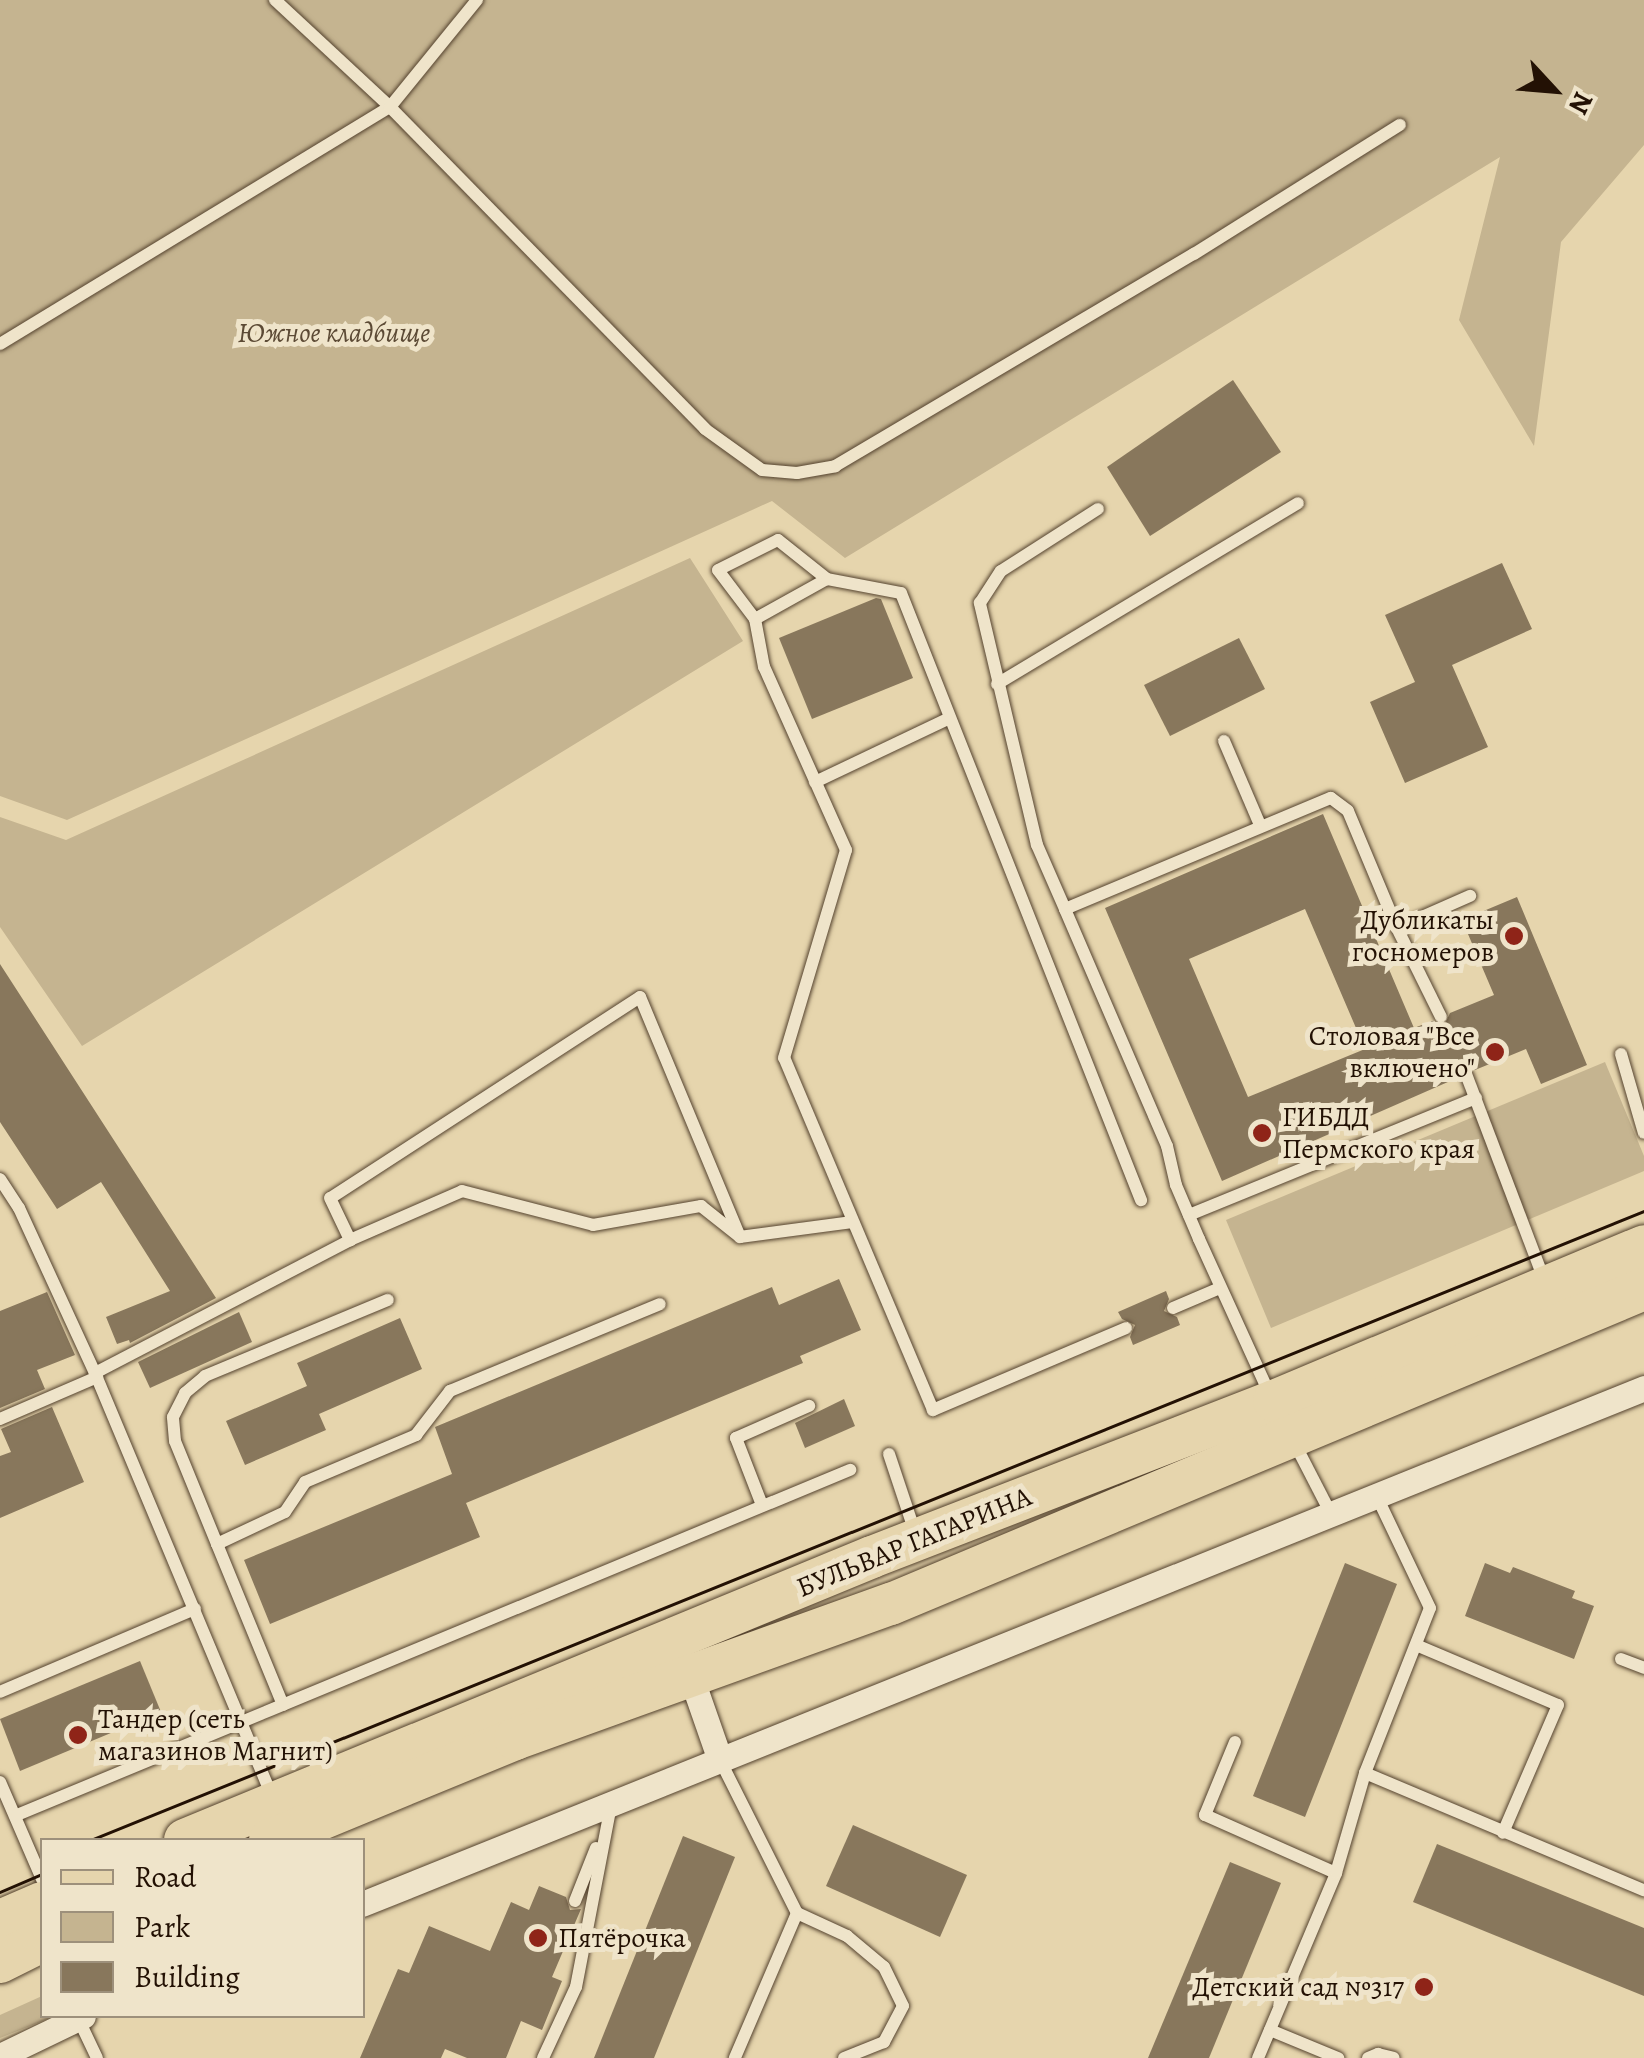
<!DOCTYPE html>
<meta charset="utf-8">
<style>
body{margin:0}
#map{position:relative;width:1644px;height:2058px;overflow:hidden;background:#e6d5ad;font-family:Alegreya,serif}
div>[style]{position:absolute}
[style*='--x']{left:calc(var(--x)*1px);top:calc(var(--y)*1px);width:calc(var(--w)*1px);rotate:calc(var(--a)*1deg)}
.green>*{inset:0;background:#c5b490}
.building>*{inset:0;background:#88775c}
.roads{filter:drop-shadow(0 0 2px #54422e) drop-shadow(0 0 2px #54422e)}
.lane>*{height:12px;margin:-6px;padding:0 6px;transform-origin:6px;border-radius:6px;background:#efe4ca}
.street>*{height:25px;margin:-12.5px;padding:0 12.5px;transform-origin:12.5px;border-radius:12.5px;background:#efe4ca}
.primary>*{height:42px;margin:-21px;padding:0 21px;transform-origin:21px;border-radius:21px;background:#e6d5ad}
.tram>*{height:2.5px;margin:-1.25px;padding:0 1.25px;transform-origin:1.25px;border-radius:1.25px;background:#231104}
.dots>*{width:28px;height:28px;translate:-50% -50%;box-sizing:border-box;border:5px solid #efe4ca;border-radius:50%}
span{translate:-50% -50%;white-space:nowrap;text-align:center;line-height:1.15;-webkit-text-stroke:10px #efe4ca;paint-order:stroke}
.park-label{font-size:28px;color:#5c4a35;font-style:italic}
.poi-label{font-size:28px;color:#231104}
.right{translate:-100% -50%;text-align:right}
.left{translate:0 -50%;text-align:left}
.street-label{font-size:28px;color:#231104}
.legend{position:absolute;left:40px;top:1838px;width:325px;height:180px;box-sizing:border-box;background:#efe4ca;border:2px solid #9d907b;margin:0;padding:12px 18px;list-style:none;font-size:30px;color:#231104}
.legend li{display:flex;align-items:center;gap:20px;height:50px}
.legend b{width:50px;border:2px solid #9d907b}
.north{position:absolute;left:1504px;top:40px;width:100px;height:100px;-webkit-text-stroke:8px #efe4ca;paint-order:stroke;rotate:116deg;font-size:28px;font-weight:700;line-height:40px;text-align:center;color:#231104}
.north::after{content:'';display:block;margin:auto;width:35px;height:45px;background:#231104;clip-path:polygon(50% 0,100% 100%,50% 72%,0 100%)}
</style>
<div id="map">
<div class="green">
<i style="clip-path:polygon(0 0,1644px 0,1644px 145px,1561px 242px,1534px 446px,1459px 320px,1500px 157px,845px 558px,772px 501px,67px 820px,0 796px)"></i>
<i style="clip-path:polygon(690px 558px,743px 641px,82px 1046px,0 927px,0 817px,66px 840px)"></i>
<i style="clip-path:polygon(1605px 1062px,1644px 1156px,1644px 1171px,1271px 1328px,1226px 1220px)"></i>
<i style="clip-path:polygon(42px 1996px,42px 2016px,55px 2016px,0 2038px,0 2015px)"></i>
</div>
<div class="building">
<i style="clip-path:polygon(1233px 380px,1281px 452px,1150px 536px,1107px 467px)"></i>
<i style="clip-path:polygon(1502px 563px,1532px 629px,1452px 665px,1488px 747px,1405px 783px,1370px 702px,1415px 682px,1385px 615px)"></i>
<i style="clip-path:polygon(876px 598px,881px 599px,913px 678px,812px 719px,779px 638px)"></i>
<i style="clip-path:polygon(1239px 638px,1265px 689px,1170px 736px,1144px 685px)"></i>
<i style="clip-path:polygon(evenodd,1323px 814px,1414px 1028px,1432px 1021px,1444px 1026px,1450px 1013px,1494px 995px,1462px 920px,1517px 897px,1587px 1065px,1541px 1084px,1526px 1049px,1475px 1070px,1463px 1064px,1457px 1078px,1222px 1181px,1105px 908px,1323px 814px,1305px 909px,1365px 1049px,1248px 1097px,1189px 959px,1305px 909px)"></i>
<i style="clip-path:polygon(0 964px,216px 1298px,130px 1343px,129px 1340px,117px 1344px,106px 1317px,170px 1291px,101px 1182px,57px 1209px,0 1122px)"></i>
<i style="clip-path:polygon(839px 1279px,861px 1330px,800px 1356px,803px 1363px,466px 1503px,480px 1537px,270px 1624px,244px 1560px,452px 1474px,435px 1427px,772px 1287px,779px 1305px)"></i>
<i style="clip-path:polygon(1166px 1291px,1169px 1299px,1164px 1311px,1177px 1317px,1180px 1325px,1133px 1345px,1130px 1337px,1135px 1325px,1122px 1319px,1118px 1312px)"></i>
<i style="clip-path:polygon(47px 1292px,75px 1355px,37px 1370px,45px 1389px,0 1408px,0 1311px)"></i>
<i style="clip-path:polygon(239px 1312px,252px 1342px,150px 1388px,138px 1362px)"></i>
<i style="clip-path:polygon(400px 1318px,422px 1369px,319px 1414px,326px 1430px,245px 1465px,226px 1421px,307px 1386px,297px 1363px)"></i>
<i style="clip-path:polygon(844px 1399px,855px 1426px,805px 1448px,795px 1423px)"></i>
<i style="clip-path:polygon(52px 1407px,84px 1482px,0 1518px,0 1456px,11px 1452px,1px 1429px)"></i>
<i style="clip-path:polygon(1345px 1563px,1397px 1584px,1305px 1817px,1253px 1796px)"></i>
<i style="clip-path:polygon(1485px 1563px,1510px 1573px,1513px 1567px,1575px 1591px,1572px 1598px,1594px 1606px,1574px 1659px,1465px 1616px)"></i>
<i style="clip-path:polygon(140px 1661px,161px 1712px,20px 1771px,0 1719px)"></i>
<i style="clip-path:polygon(853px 1825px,967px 1875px,940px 1937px,826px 1886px)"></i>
<i style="clip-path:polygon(683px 1836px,735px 1857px,654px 2058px,594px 2058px)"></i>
<i style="clip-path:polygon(1437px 1844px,1644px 1928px,1644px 1996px,1413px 1902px)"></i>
<i style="clip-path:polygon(1230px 1862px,1281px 1883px,1209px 2058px,1148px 2058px)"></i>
<i style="clip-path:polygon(539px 1886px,566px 1897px,570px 1910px,581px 1909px,552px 1977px,562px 1981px,542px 2030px,521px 2021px,506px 2058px,467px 2058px,445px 2049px,441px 2058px,360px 2058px,398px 1969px,409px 1973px,429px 1926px,490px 1951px,511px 1902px,529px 1910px)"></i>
</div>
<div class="roads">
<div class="lane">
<i style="--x:275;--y:0;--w:157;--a:42.9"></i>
<i style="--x:390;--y:107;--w:450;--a:45.6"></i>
<i style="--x:705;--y:429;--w:70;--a:35.7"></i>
<i style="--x:762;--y:470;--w:35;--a:5"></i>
<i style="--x:797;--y:473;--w:39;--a:-10"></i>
<i style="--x:835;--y:466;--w:417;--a:-30.6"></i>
<i style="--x:1194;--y:254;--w:243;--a:-32.1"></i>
<i style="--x:0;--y:344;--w:456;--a:-31.3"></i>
<i style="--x:390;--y:107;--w:138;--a:-50.9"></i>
<i style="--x:755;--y:619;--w:61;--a:-127.1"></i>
<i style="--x:718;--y:570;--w:67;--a:-26.6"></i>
<i style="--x:778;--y:540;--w:63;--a:38.5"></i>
<i style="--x:997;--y:684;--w:351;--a:-31"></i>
<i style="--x:1224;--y:741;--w:91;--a:66.8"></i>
<i style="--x:815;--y:782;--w:149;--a:-25.4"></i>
<i style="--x:1065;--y:909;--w:70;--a:-113.6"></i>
<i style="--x:1037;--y:845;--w:249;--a:-103.3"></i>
<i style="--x:980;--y:603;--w:38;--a:-57"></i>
<i style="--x:1001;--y:571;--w:115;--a:-32.6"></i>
<i style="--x:1397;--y:928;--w:99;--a:63.7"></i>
<i style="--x:1621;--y:1054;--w:82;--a:73.8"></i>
<i style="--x:1466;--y:1074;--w:222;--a:69.2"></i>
<i style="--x:0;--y:1179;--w:35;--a:57"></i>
<i style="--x:19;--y:1208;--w:182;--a:65.3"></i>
<i style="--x:95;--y:1373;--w:462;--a:67.3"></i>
<i style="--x:1189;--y:1215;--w:310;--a:-22.2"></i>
<i style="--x:740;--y:1237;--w:260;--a:-112.6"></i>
<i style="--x:640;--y:997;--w:369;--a:147"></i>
<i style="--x:330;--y:1198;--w:47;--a:64.5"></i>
<i style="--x:350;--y:1240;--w:122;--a:-23.6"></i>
<i style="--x:462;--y:1191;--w:135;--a:14.5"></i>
<i style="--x:593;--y:1225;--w:110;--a:-10"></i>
<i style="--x:701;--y:1206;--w:50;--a:38.5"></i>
<i style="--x:740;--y:1237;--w:113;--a:-7.6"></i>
<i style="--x:1173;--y:1308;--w:51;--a:-23.1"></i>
<i style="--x:1126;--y:1328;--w:210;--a:157"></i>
<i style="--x:933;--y:1410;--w:382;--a:-112.9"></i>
<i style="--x:784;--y:1058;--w:217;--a:-73.4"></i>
<i style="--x:846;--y:850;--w:201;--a:-114.1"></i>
<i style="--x:764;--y:667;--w:49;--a:-100.6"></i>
<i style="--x:755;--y:619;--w:82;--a:-29.1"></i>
<i style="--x:827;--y:579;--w:75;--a:10.7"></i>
<i style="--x:901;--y:593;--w:653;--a:68.43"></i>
<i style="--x:95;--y:1373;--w:288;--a:-27.5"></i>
<i style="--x:1271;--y:1397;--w:174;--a:-114.5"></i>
<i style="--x:1199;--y:1239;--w:59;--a:-113.1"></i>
<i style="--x:1176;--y:1185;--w:40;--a:-103"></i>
<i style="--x:1167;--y:1146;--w:258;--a:-113.3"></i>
<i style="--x:1065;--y:909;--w:288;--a:-22.7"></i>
<i style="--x:1331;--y:798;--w:21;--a:37"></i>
<i style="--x:1348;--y:811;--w:127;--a:67.3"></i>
<i style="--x:1397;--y:928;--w:80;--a:-23.7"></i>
<i style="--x:0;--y:1419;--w:106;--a:-23.4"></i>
<i style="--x:1294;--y:1442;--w:79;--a:62.8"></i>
<i style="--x:889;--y:1454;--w:82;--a:71.6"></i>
<i style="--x:762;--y:1505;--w:72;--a:-111.2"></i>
<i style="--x:736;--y:1438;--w:80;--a:-23.7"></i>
<i style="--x:217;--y:1544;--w:111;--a:-112.2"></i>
<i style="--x:175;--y:1441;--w:24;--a:-95"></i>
<i style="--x:173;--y:1417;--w:27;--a:-63"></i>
<i style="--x:185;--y:1393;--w:26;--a:-40"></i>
<i style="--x:205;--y:1376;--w:198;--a:-22.6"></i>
<i style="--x:1416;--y:1645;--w:154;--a:22.9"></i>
<i style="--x:1558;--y:1705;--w:139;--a:113.3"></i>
<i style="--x:1621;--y:1659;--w:25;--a:21"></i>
<i style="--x:0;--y:1692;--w:212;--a:-23.1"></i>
<i style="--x:283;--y:1705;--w:174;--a:-112.3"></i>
<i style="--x:217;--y:1544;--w:75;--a:-25.2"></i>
<i style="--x:285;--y:1512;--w:36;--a:-56"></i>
<i style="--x:305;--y:1482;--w:121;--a:-22.9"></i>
<i style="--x:416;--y:1435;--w:56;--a:-52.3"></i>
<i style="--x:450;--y:1391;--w:227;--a:-22.5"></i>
<i style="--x:1235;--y:1742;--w:79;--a:112.3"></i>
<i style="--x:1205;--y:1815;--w:143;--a:23.9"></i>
<i style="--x:720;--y:1760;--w:171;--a:63.3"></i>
<i style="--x:797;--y:1913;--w:158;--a:113.2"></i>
<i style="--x:1365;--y:1773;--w:303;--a:22.8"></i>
<i style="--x:0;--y:1782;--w:106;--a:66.6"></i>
<i style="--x:17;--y:1815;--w:902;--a:-22.5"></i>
<i style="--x:575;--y:1901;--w:57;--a:-68.4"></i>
<i style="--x:797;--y:1913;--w:55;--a:24.7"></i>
<i style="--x:847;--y:1936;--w:48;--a:40"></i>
<i style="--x:884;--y:1967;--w:43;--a:64"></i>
<i style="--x:903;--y:2006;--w:41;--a:117.8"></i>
<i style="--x:884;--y:2042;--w:43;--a:158.2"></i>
<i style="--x:78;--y:2018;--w:44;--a:64.6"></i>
<i style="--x:1270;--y:2030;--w:74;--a:22.4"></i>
<i style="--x:543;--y:2058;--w:78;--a:-65.1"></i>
<i style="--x:576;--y:1987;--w:185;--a:-79.1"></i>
<i style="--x:1258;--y:2058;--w:201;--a:-67.1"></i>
<i style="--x:1336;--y:1873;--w:104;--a:-73.8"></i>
<i style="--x:1365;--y:1773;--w:177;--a:-68.5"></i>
<i style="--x:1430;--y:1608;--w:125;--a:-115.5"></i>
<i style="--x:1368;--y:2058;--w:11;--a:-22"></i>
<i style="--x:1378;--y:2054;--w:16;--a:14"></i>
</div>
<div class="street">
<i style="--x:690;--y:1674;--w:91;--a:70.8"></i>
<i style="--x:362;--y:1904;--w:1382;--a:-21.92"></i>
<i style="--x:0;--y:2056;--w:92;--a:-25.7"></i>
</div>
<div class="primary">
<i style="--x:185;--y:1840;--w:743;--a:-22.39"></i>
<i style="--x:872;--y:1557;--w:431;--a:-21.2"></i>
<i style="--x:1274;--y:1401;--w:401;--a:-22.7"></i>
<i style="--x:270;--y:1840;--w:265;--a:-22.4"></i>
<i style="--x:515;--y:1739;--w:400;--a:-19.8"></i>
<i style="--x:891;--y:1604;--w:816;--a:-22.7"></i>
<i style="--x:0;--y:1921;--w:46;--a:-23.2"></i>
<i style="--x:0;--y:1962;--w:47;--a:-26.6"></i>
</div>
</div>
<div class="tram">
<i style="--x:91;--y:1840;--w:1676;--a:-22.05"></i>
<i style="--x:0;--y:1892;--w:46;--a:-23.2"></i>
</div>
<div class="dots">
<i style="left:1514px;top:936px;background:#8f2418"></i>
<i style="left:1495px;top:1052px;background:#8f2418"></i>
<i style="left:1262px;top:1133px;background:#8f2418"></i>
<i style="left:78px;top:1735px;background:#8f2418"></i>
<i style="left:538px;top:1938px;background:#8f2418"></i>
<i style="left:1424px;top:1987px;background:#8f2418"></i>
</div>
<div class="park-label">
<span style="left:334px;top:333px">Южное кладбище</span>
</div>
<div class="poi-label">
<span class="right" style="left:1494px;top:936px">Дубликаты<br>госномеров</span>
<span class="right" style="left:1475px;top:1052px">Столовая "Все<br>включено"</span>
<span class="left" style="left:1282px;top:1133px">ГИБДД<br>Пермского края</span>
<span class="left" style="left:98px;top:1735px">Тандер (сеть<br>магазинов Магнит)</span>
<span class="left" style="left:558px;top:1938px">Пятёрочка</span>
<span class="right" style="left:1404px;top:1987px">Детский сад №317</span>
</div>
<div class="street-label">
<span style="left:914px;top:1542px;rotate:-22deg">БУЛЬВАР ГАГАРИНА</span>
</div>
<ul class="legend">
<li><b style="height:12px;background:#e6d5ad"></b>Road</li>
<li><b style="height:28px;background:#c5b490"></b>Park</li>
<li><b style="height:28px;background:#88775c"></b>Building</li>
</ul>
<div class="north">N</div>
</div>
